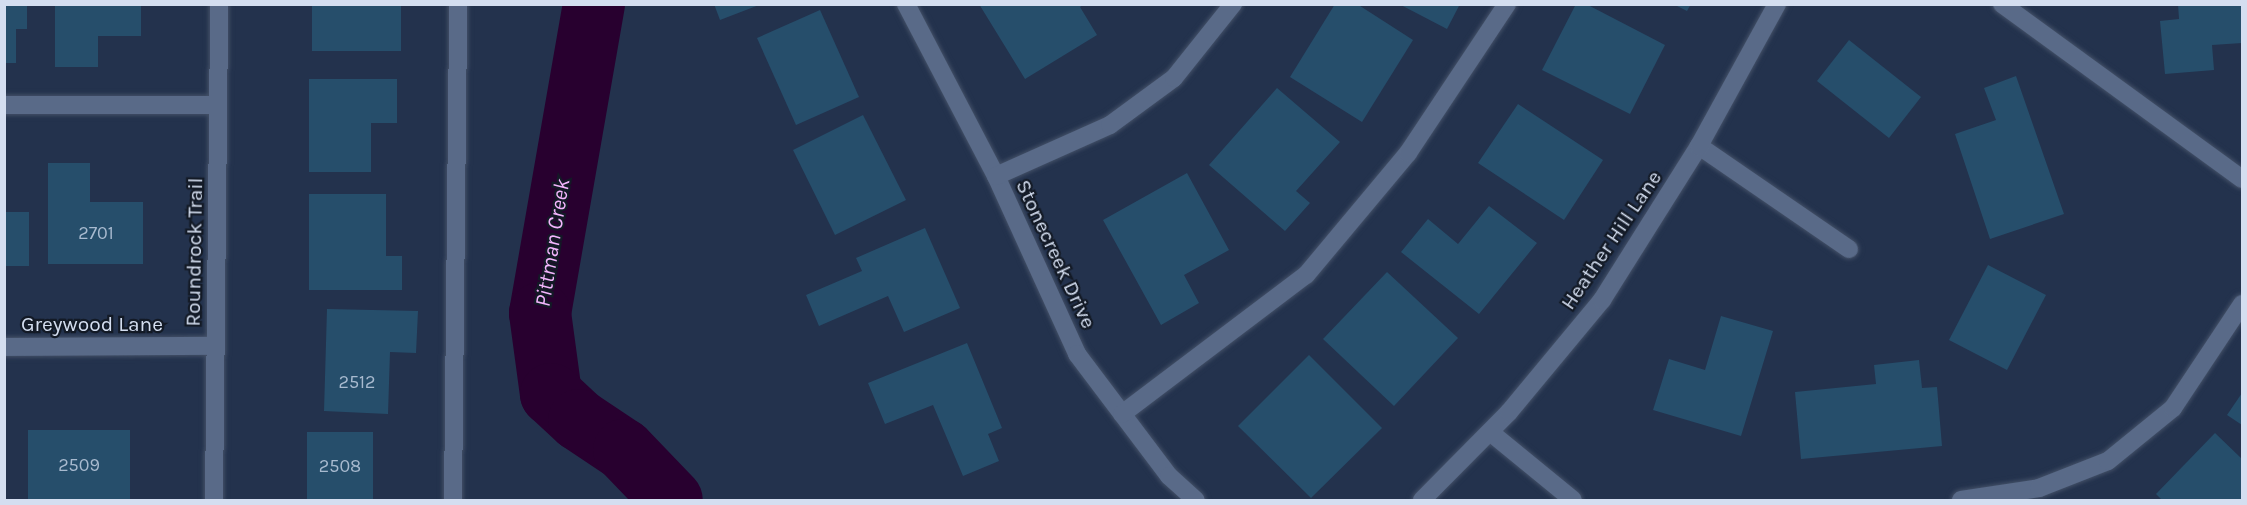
<!DOCTYPE html>
<style>
body{margin:0}
#map{position:relative;width:2247px;height:505px;overflow:hidden;background:#23324d;font-family:Karla,sans-serif}
div>[style]{position:absolute}
[style*='--x']{left:calc(var(--x)*1px);top:calc(var(--y)*1px);width:calc(var(--w)*1px);rotate:calc(var(--a)*1deg)}
.river>*{height:62px;margin:-31px;padding:0 31px;transform-origin:31px;border-radius:31px;background:#28002f}
.building>*{inset:0;background:#264e6b}
.roads{filter:drop-shadow(0 0 2px #435067) drop-shadow(0 0 2px #435067)}
.minor>*{height:18px;margin:-9px;padding:0 9px;transform-origin:9px;border-radius:9px;background:#596a88}
span{translate:-50% -50%;white-space:nowrap;text-align:center;line-height:1.15;-webkit-text-stroke:4.5px #131a26;paint-order:stroke}
.number-label{font-size:18px;color:#a8bacf}
.number-label span{-webkit-text-stroke-width:0}
.street-label{font-size:21px;color:#d4def0}
.water-label{font-size:22px;color:#f3b5fd;font-style:italic}
.frame{position:absolute;inset:0;border:6px solid #d4def0;pointer-events:none}
</style>
<div id="map">
<div class="river">
<i style="--x:594;--y:4;--w:314;--a:99.9"></i>
<i style="--x:540;--y:313;--w:82;--a:82.3"></i>
<i style="--x:551;--y:394;--w:38;--a:43"></i>
<i style="--x:579;--y:420;--w:54;--a:33.7"></i>
<i style="--x:624;--y:450;--w:69;--a:46.2"></i>
</div>
<div class="building">
<i style="clip-path:polygon(4px 4px,27px 4px,27px 29px,16px 29px,16px 63px,4px 63px)"></i>
<i style="clip-path:polygon(312px 4px,401px 4px,401px 51px,312px 51px)"></i>
<i style="clip-path:polygon(714px 4px,759px 4px,759px 5px,720px 20px)"></i>
<i style="clip-path:polygon(979px 4px,1084px 4px,1080px 7px,1097px 35px,1025px 79px)"></i>
<i style="clip-path:polygon(1335px 4px,1357px 4px,1413px 40px,1362px 122px,1290px 77px)"></i>
<i style="clip-path:polygon(1399px 4px,1460px 4px,1447px 29px)"></i>
<i style="clip-path:polygon(1576px 4px,1586px 4px,1665px 45px,1630px 114px,1542px 70px)"></i>
<i style="clip-path:polygon(1673px 4px,1691px 4px,1687px 11px)"></i>
<i style="clip-path:polygon(2178px 4px,2242px 4px,2242px 43px,2212px 45px,2214px 70px,2165px 74px,2160px 21px,2179px 19px)"></i>
<i style="clip-path:polygon(55px 5px,141px 5px,141px 36px,98px 36px,98px 67px,55px 67px)"></i>
<i style="clip-path:polygon(820px 10px,859px 97px,796px 125px,757px 38px)"></i>
<i style="clip-path:polygon(1849px 40px,1921px 97px,1889px 138px,1817px 81px)"></i>
<i style="clip-path:polygon(2016px 76px,2064px 214px,1990px 239px,1955px 134px,1996px 120px,1984px 88px)"></i>
<i style="clip-path:polygon(309px 79px,397px 79px,397px 123px,371px 123px,371px 172px,309px 172px)"></i>
<i style="clip-path:polygon(1277px 88px,1340px 142px,1296px 191px,1310px 203px,1285px 231px,1209px 165px)"></i>
<i style="clip-path:polygon(1518px 104px,1603px 160px,1564px 220px,1478px 163px)"></i>
<i style="clip-path:polygon(863px 115px,906px 200px,835px 235px,793px 150px)"></i>
<i style="clip-path:polygon(48px 163px,90px 163px,90px 202px,143px 202px,143px 264px,48px 264px)"></i>
<i style="clip-path:polygon(1187px 173px,1229px 250px,1184px 275px,1199px 303px,1161px 325px,1103px 220px)"></i>
<i style="clip-path:polygon(309px 194px,386px 194px,386px 256px,402px 256px,402px 290px,309px 290px)"></i>
<i style="clip-path:polygon(1489px 206px,1537px 243px,1479px 314px,1401px 252px,1428px 219px,1458px 244px)"></i>
<i style="clip-path:polygon(4px 212px,29px 212px,29px 266px,4px 266px)"></i>
<i style="clip-path:polygon(925px 228px,960px 308px,904px 332px,888px 296px,819px 326px,806px 295px,862px 271px,856px 258px)"></i>
<i style="clip-path:polygon(1988px 265px,2046px 295px,2007px 370px,1949px 340px)"></i>
<i style="clip-path:polygon(1387px 272px,1458px 338px,1394px 406px,1323px 339px)"></i>
<i style="clip-path:polygon(327px 309px,418px 311px,416px 353px,390px 352px,388px 414px,324px 411px)"></i>
<i style="clip-path:polygon(1721px 316px,1773px 331px,1741px 436px,1653px 410px,1669px 359px,1705px 370px)"></i>
<i style="clip-path:polygon(967px 343px,1002px 428px,988px 434px,999px 461px,963px 476px,933px 405px,885px 424px,868px 383px)"></i>
<i style="clip-path:polygon(1309px 355px,1382px 428px,1311px 498px,1238px 426px)"></i>
<i style="clip-path:polygon(1919px 360px,1922px 388px,1937px 387px,1942px 446px,1801px 459px,1795px 392px,1876px 384px,1874px 365px)"></i>
<i style="clip-path:polygon(2242px 393px,2242px 425px,2227px 415px)"></i>
<i style="clip-path:polygon(28px 430px,130px 430px,130px 500px,28px 500px)"></i>
<i style="clip-path:polygon(307px 432px,373px 432px,373px 500px,307px 500px)"></i>
<i style="clip-path:polygon(2215px 433px,2242px 459px,2242px 500px,2162px 500px,2156px 494px)"></i>
</div>
<div class="roads">
<div class="minor">
<i style="--x:906;--y:4;--w:194;--a:62.4"></i>
<i style="--x:996;--y:176;--w:196;--a:65.5"></i>
<i style="--x:1077;--y:354;--w:153;--a:53"></i>
<i style="--x:1169;--y:476;--w:36;--a:42"></i>
<i style="--x:2002;--y:4;--w:297;--a:36.1"></i>
<i style="--x:4;--y:105;--w:214;--a:0"></i>
<i style="--x:1699;--y:146;--w:182;--a:34.5"></i>
<i style="--x:996;--y:176;--w:125;--a:-24.1"></i>
<i style="--x:1110;--y:125;--w:79;--a:-36.3"></i>
<i style="--x:1174;--y:78;--w:95;--a:-51.4"></i>
<i style="--x:4;--y:347;--w:212;--a:-0.3"></i>
<i style="--x:1122;--y:414;--w:231;--a:-37.1"></i>
<i style="--x:1306;--y:275;--w:159;--a:-50.1"></i>
<i style="--x:1408;--y:153;--w:179;--a:-56.4"></i>
<i style="--x:1490;--y:432;--w:107;--a:39.3"></i>
<i style="--x:214;--y:500;--w:496;--a:-89.4"></i>
<i style="--x:453;--y:500;--w:496;--a:-89.4"></i>
<i style="--x:1422;--y:500;--w:124;--a:-45.3"></i>
<i style="--x:1509;--y:412;--w:146;--a:-50.3"></i>
<i style="--x:1602;--y:300;--w:182;--a:-57.8"></i>
<i style="--x:1699;--y:146;--w:162;--a:-61.2"></i>
<i style="--x:1961;--y:500;--w:79;--a:-8.7"></i>
<i style="--x:2039;--y:488;--w:74;--a:-21.4"></i>
<i style="--x:2108;--y:461;--w:84;--a:-39.2"></i>
<i style="--x:2173;--y:408;--w:125;--a:-56.4"></i>
</div>
</div>
<div class="number-label">
<span style="left:96px;top:233px">2701</span>
<span style="left:357px;top:382px">2512</span>
<span style="left:79px;top:465px">2509</span>
<span style="left:340px;top:466px">2508</span>
</div>
<div class="street-label">
<span style="left:1611px;top:240px;rotate:-56deg">Heather Hill Lane</span>
<span style="left:194px;top:252px;rotate:-89deg">Roundrock Trail</span>
<span style="left:1056px;top:254px;rotate:65deg">Stonecreek Drive</span>
<span style="left:92px;top:324px">Greywood Lane</span>
</div>
<div class="water-label">
<span style="left:553px;top:243px;rotate:-81deg">Pittman Creek</span>
</div>
<div class="frame"></div>
</div>
